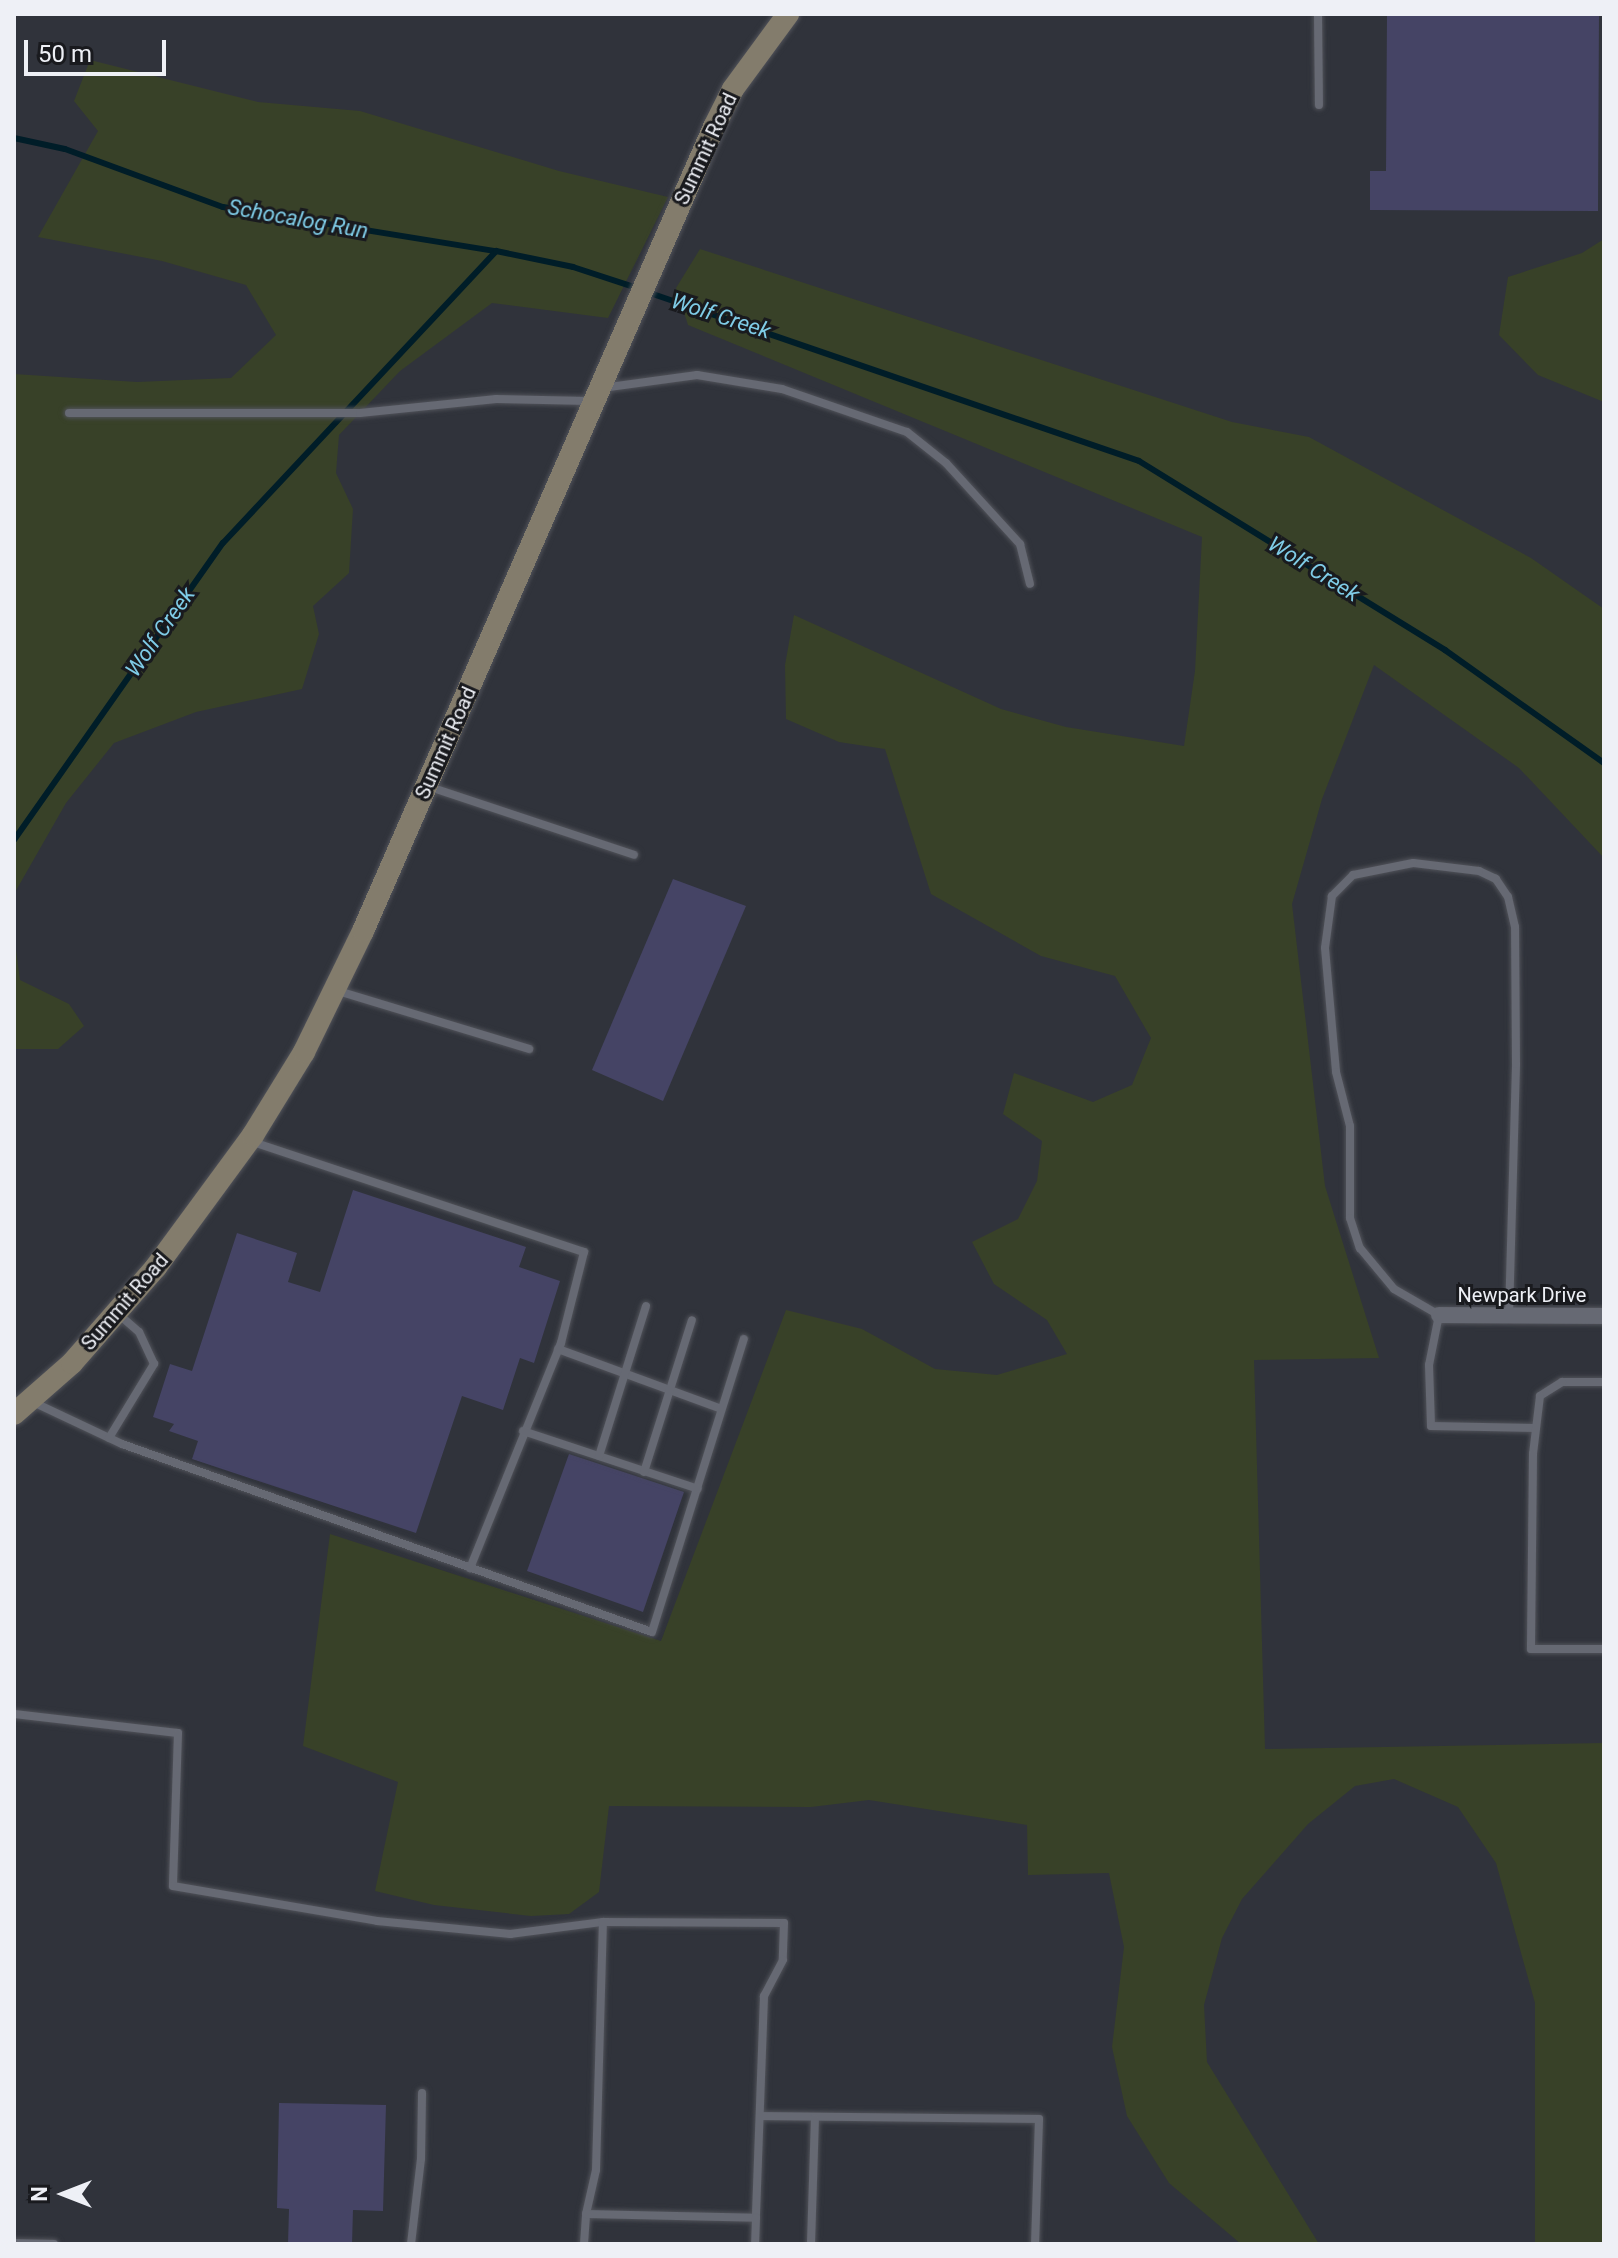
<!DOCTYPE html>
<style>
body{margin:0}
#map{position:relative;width:1618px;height:2258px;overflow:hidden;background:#30333b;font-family:Roboto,sans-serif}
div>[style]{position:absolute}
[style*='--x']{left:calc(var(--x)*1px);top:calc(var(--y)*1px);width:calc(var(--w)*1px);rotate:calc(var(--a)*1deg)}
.green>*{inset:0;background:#384128}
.stream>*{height:6px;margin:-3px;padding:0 3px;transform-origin:3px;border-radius:3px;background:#001d28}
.building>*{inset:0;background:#454465}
.roads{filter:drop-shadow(0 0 2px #505259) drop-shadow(0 0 2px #505259)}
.lane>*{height:8px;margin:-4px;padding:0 4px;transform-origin:4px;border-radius:4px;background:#666973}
.street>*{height:16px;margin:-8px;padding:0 8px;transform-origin:8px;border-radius:8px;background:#666973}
.secondary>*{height:22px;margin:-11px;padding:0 11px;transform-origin:11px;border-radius:11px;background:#837c6c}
span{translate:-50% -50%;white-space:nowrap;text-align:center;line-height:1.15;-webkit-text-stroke:6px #191a1e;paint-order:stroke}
.street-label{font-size:20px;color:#eef0f6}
.water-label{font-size:22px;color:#7fcce7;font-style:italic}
.frame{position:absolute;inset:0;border:16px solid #eef0f6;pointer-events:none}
.north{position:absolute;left:24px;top:2154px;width:80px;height:80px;-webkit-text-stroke:6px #191a1e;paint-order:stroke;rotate:270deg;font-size:22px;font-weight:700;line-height:32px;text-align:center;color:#eef0f6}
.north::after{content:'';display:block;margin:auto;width:28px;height:36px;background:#eef0f6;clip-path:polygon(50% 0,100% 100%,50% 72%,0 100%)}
.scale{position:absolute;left:24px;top:40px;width:142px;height:36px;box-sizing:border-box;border:4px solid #eef0f6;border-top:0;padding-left:10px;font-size:24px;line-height:28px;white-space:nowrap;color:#eef0f6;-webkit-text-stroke:6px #191a1e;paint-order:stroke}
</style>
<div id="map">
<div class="green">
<i style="clip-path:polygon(90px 60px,258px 102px,360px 111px,559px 171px,668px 197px,608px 318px,492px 303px,400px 371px,339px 435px,336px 473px,353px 509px,349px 573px,313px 606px,319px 634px,302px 689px,196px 712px,114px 743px,66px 803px,14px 894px,14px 374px,137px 382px,231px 378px,276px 335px,246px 285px,162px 261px,38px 237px,98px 131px,74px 101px)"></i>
<i style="clip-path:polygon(1604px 239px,1604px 402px,1538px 375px,1499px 335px,1508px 277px,1582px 253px)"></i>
<i style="clip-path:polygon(700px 249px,1232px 422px,1309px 437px,1531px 558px,1604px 609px,1604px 858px,1519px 768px,1374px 665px,1322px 799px,1292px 904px,1325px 1186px,1379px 1358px,1254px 1360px,1265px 1749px,1604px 1743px,1604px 2244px,1535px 2244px,1535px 2003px,1496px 1863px,1458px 1807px,1394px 1779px,1355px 1786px,1308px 1824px,1242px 1899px,1222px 1938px,1204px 2005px,1207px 2062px,1319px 2244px,1241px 2244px,1169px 2183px,1127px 2116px,1112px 2047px,1124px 1947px,1109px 1873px,1028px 1875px,1027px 1825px,869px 1800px,811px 1807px,609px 1806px,599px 1892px,569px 1914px,531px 1916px,434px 1905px,375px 1891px,398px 1782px,303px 1746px,330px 1534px,661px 1641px,786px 1310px,862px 1329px,935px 1369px,997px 1375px,1067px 1354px,1047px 1320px,994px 1284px,972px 1242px,1018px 1219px,1037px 1181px,1042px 1141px,1003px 1114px,1014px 1073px,1093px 1102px,1132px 1085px,1151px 1038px,1115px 976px,1041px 956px,931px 894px,885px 749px,839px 742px,786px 719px,785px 665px,794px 615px,1001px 709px,1066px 727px,1184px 746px,1195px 671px,1202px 537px,688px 325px,676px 288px)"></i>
<i style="clip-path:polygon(14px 935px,20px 980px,69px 1004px,84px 1026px,58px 1049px,14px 1049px)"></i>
</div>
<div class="stream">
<i style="--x:14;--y:138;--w:52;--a:12.2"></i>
<i style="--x:65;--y:149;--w:168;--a:20.2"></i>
<i style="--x:223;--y:207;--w:276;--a:9.2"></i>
<i style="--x:647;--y:292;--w:520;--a:18.96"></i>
<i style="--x:1139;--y:461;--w:360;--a:31.7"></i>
<i style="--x:1445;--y:650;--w:195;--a:35.4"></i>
<i style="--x:14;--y:840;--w:363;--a:-54.9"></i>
<i style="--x:223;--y:543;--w:400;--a:-46.9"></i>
<i style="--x:496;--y:251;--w:79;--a:11.7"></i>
<i style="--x:573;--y:267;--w:67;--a:18.2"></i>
</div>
<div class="building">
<i style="clip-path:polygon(1387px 14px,1599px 14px,1598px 211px,1370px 210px,1370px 171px,1386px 171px)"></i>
<i style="clip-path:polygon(673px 879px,746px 906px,663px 1101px,592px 1070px)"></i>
<i style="clip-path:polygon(353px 1190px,526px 1247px,519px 1267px,560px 1281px,534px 1363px,520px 1358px,503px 1410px,462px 1396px,416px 1533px,192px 1459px,198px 1441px,169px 1431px,174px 1424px,153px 1417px,170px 1364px,192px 1371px,237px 1233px,297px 1253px,288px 1282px,320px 1292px)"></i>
<i style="clip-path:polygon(569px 1454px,684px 1492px,643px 1612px,527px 1571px)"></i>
<i style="clip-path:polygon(279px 2103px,386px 2105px,383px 2211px,353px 2210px,352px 2244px,288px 2244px,289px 2209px,277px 2208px)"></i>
</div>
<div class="roads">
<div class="lane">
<i style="--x:1318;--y:14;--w:91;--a:89.4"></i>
<i style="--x:602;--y:388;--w:96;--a:-7.8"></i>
<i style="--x:697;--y:375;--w:86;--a:9.4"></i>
<i style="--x:782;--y:389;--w:132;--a:19"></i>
<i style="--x:907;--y:432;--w:50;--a:38.5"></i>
<i style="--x:946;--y:463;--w:110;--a:47.6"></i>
<i style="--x:1020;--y:544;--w:41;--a:76"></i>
<i style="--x:69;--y:413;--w:291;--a:0"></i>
<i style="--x:360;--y:413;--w:137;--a:-5.9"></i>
<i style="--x:496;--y:399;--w:95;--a:1.2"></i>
<i style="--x:427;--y:786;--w:218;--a:18.4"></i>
<i style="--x:335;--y:990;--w:203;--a:16.9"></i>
<i style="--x:250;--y:1141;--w:352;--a:18.4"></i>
<i style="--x:584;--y:1252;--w:94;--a:104.2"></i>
<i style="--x:561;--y:1343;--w:243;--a:112"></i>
<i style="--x:1509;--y:1316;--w:252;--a:-88.4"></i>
<i style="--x:1516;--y:1064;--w:137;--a:-90.4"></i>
<i style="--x:1515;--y:927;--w:31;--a:-103"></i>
<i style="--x:1508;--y:897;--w:22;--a:-124"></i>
<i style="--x:1496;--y:879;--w:19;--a:-155"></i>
<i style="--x:1479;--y:871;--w:66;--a:-173.1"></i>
<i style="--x:1413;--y:863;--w:61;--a:168.7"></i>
<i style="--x:1353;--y:875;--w:30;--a:135"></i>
<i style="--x:1332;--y:896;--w:52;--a:97.7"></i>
<i style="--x:1325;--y:948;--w:124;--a:84.9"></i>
<i style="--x:1336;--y:1072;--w:56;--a:75.5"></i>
<i style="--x:1350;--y:1126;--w:92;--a:90"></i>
<i style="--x:1350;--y:1218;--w:32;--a:72"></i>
<i style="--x:1360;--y:1248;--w:53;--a:50.3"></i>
<i style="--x:1394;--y:1289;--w:52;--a:30"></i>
<i style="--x:1439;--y:1315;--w:51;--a:101.3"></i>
<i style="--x:1429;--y:1365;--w:61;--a:88.1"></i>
<i style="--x:1431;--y:1426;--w:105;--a:1.1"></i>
<i style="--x:558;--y:1349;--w:171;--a:20.1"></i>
<i style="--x:1604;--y:1382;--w:42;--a:180"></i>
<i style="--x:1562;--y:1382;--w:26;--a:148"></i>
<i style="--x:1540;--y:1396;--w:58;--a:96.9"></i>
<i style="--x:1533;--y:1454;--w:195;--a:90.6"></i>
<i style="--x:1531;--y:1649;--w:73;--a:0"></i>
<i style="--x:31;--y:1401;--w:101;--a:25.3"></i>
<i style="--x:122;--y:1444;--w:562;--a:19.53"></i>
<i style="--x:652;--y:1632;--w:307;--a:-72.6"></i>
<i style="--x:523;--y:1431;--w:184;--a:18.3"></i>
<i style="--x:109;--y:1438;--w:87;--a:-58.7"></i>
<i style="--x:154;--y:1364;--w:35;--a:-115"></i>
<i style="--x:139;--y:1332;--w:28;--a:-139"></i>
<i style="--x:599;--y:1456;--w:157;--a:-72.6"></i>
<i style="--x:644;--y:1472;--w:159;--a:-72.5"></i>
<i style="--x:14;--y:1714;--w:165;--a:6.6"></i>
<i style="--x:178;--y:1733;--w:153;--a:91.9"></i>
<i style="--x:173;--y:1886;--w:207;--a:9.7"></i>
<i style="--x:377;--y:1921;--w:134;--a:5.6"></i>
<i style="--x:510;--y:1934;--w:94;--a:-7.4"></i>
<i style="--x:760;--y:2116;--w:279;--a:0.6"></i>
<i style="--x:1039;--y:2119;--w:125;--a:91.8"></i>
<i style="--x:586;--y:2214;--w:45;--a:-77.2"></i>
<i style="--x:596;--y:2170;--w:248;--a:-88.4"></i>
<i style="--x:603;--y:1922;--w:181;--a:0.3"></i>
<i style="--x:784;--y:1923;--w:37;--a:92"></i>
<i style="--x:783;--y:1960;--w:41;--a:117.8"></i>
<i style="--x:764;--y:1996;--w:222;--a:92.1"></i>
<i style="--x:14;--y:2243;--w:40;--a:1.4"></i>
<i style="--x:411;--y:2244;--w:86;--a:-83.3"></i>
<i style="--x:421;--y:2159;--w:66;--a:-89.1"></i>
<i style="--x:584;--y:2244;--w:30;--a:-86"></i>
<i style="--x:586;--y:2214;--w:170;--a:1.3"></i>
<i style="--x:756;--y:2218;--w:26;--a:92"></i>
<i style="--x:811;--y:2244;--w:126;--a:-88.2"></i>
</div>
<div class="street">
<i style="--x:1439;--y:1315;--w:165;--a:0.3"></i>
</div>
<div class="secondary">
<i style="--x:14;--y:1414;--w:77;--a:-41.3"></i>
<i style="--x:72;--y:1363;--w:128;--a:-48.8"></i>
<i style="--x:156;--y:1267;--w:164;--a:-53.7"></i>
<i style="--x:253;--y:1135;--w:97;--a:-58.4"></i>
<i style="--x:304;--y:1052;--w:135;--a:-64"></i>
<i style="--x:363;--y:931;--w:877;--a:-66.42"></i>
<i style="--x:714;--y:127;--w:42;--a:-63.4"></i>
<i style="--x:733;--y:89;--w:93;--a:-53.7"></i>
</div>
</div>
<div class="street-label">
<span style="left:706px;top:149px;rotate:-65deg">Summit Road</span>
<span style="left:446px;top:743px;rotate:-66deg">Summit Road</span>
<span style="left:1522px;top:1295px">Newpark Drive</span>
<span style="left:125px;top:1302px;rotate:-49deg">Summit Road</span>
</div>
<div class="water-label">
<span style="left:298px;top:219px;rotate:10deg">Schocalog Run</span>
<span style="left:721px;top:316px;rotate:18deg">Wolf Creek</span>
<span style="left:1314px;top:569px;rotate:32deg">Wolf Creek</span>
<span style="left:160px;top:632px;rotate:-55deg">Wolf Creek</span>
</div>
<div class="frame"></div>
<div class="north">N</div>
<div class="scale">50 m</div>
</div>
